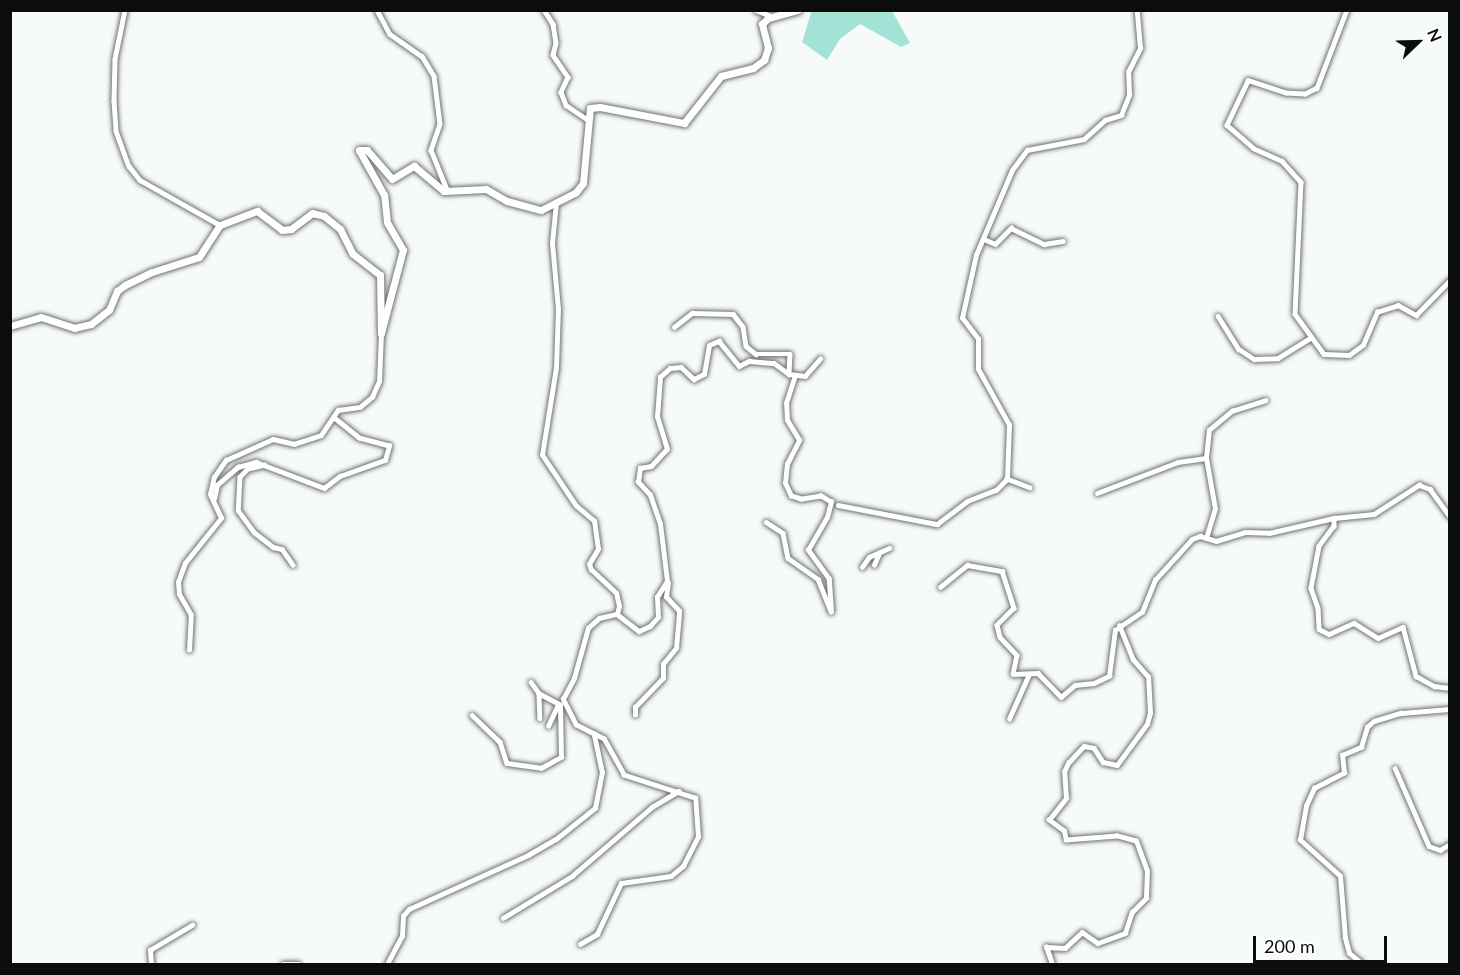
<!DOCTYPE html>
<style>
body{margin:0}
#map{position:relative;width:1460px;height:975px;overflow:hidden;background:#f6faf9;font-family:Lato,sans-serif}
div>[style]{position:absolute}
[style*='--x']{left:calc(var(--x)*1px);top:calc(var(--y)*1px);width:calc(var(--w)*1px);rotate:calc(var(--a)*1deg)}
.green>*{inset:0;background:#a3e3d6}
.roads{filter:drop-shadow(0 0 2px #6e7271) drop-shadow(0 0 2px #6e7271)}
.street>*{height:4.5px;margin:-2.25px;padding:0 2.25px;transform-origin:2.25px;border-radius:2.25px;background:#fff}
.secondary>*{height:7px;margin:-3.5px;padding:0 3.5px;transform-origin:3.5px;border-radius:3.5px;background:#fff}
span{translate:-50% -50%;white-space:nowrap;text-align:center;line-height:1.15;-webkit-text-stroke:5px #fff;paint-order:stroke}
.frame{position:absolute;inset:0;border:12px solid #0b0d0c;pointer-events:none}
.north{position:absolute;left:1388px;top:12px;width:60px;height:60px;-webkit-text-stroke:4px #fff;paint-order:stroke;rotate:67deg;font-size:16px;font-weight:700;line-height:24px;text-align:center;color:#0b0d0c}
.north::after{content:'';display:block;margin:auto;width:21px;height:27px;background:#0b0d0c;clip-path:polygon(50% 0,100% 100%,50% 72%,0 100%)}
.scale{position:absolute;left:1253px;top:936px;width:134px;height:27px;box-sizing:border-box;border:3px solid #0b0d0c;border-top:0;padding-left:8px;font-size:18px;line-height:21px;white-space:nowrap;color:#0b0d0c;-webkit-text-stroke:4px #fff;paint-order:stroke}
</style>
<div id="map">
<div class="green">
<i style="clip-path:polygon(812px 10px,892px 11px,910px 43px,901px 47px,860px 24px,840px 39px,827px 60px,802px 42px)"></i>
</div>
<div class="roads">
<div class="street">
<i style="--x:125;--y:10;--w:50;--a:101.5"></i>
<i style="--x:115;--y:59;--w:42;--a:91.4"></i>
<i style="--x:114;--y:101;--w:30;--a:86"></i>
<i style="--x:116;--y:131;--w:37;--a:70"></i>
<i style="--x:129;--y:166;--w:18;--a:52"></i>
<i style="--x:140;--y:180;--w:92;--a:29.4"></i>
<i style="--x:377;--y:10;--w:27;--a:62"></i>
<i style="--x:390;--y:34;--w:39;--a:35"></i>
<i style="--x:422;--y:56;--w:23;--a:59"></i>
<i style="--x:434;--y:76;--w:48;--a:82.9"></i>
<i style="--x:440;--y:124;--w:28;--a:109"></i>
<i style="--x:431;--y:150;--w:45;--a:68"></i>
<i style="--x:544;--y:10;--w:17;--a:57"></i>
<i style="--x:553;--y:24;--w:19;--a:81"></i>
<i style="--x:556;--y:43;--w:12;--a:104"></i>
<i style="--x:553;--y:55;--w:27;--a:56"></i>
<i style="--x:568;--y:77;--w:17;--a:115"></i>
<i style="--x:561;--y:92;--w:14;--a:69"></i>
<i style="--x:566;--y:105;--w:25;--a:34"></i>
<i style="--x:756;--y:10;--w:18;--a:22"></i>
<i style="--x:1347;--y:10;--w:84;--a:111"></i>
<i style="--x:1317;--y:88;--w:13;--a:153"></i>
<i style="--x:1305;--y:94;--w:19;--a:-177"></i>
<i style="--x:1286;--y:93;--w:40;--a:-162"></i>
<i style="--x:1248;--y:81;--w:49;--a:115.5"></i>
<i style="--x:1227;--y:125;--w:35;--a:41"></i>
<i style="--x:1253;--y:148;--w:32;--a:24"></i>
<i style="--x:1282;--y:161;--w:28;--a:48"></i>
<i style="--x:1301;--y:182;--w:132;--a:92.6"></i>
<i style="--x:1295;--y:314;--w:49;--a:54.1"></i>
<i style="--x:1324;--y:354;--w:25;--a:2"></i>
<i style="--x:1349;--y:355;--w:17;--a:-36"></i>
<i style="--x:1363;--y:345;--w:36;--a:-67"></i>
<i style="--x:1377;--y:312;--w:22;--a:-18"></i>
<i style="--x:1398;--y:305;--w:21;--a:29"></i>
<i style="--x:1416;--y:315;--w:49;--a:-45.8"></i>
<i style="--x:984;--y:239;--w:12;--a:24"></i>
<i style="--x:995;--y:244;--w:23;--a:-45"></i>
<i style="--x:1011;--y:228;--w:37;--a:26"></i>
<i style="--x:1044;--y:244;--w:19;--a:-9"></i>
<i style="--x:1218;--y:316;--w:39;--a:58"></i>
<i style="--x:1239;--y:349;--w:18;--a:34"></i>
<i style="--x:1254;--y:359;--w:24;--a:-2"></i>
<i style="--x:1278;--y:358;--w:39;--a:-32"></i>
<i style="--x:674;--y:327;--w:23;--a:-38"></i>
<i style="--x:692;--y:313;--w:41;--a:1.4"></i>
<i style="--x:733;--y:314;--w:16;--a:52"></i>
<i style="--x:743;--y:327;--w:19;--a:81"></i>
<i style="--x:746;--y:346;--w:13;--a:39"></i>
<i style="--x:756;--y:354;--w:34;--a:0"></i>
<i style="--x:790;--y:354;--w:20;--a:93"></i>
<i style="--x:265;--y:465;--w:17;--a:167"></i>
<i style="--x:248;--y:469;--w:11;--a:135"></i>
<i style="--x:240;--y:477;--w:33;--a:93"></i>
<i style="--x:238;--y:510;--w:27;--a:54"></i>
<i style="--x:254;--y:532;--w:24;--a:38"></i>
<i style="--x:273;--y:547;--w:9;--a:13"></i>
<i style="--x:282;--y:549;--w:19;--a:55"></i>
<i style="--x:1030;--y:488;--w:25;--a:-159"></i>
<i style="--x:1007;--y:479;--w:54;--a:-87.9"></i>
<i style="--x:1009;--y:425;--w:64;--a:-119"></i>
<i style="--x:978;--y:369;--w:30;--a:-90"></i>
<i style="--x:978;--y:339;--w:26;--a:-127"></i>
<i style="--x:962;--y:318;--w:65;--a:-77.5"></i>
<i style="--x:976;--y:255;--w:92;--a:-67"></i>
<i style="--x:1012;--y:170;--w:25;--a:-53"></i>
<i style="--x:1027;--y:150;--w:58;--a:-10.9"></i>
<i style="--x:1084;--y:139;--w:28;--a:-42"></i>
<i style="--x:1105;--y:120;--w:17;--a:-17"></i>
<i style="--x:1121;--y:115;--w:22;--a:-68"></i>
<i style="--x:1129;--y:95;--w:23;--a:-92"></i>
<i style="--x:1128;--y:72;--w:27;--a:-63"></i>
<i style="--x:1140;--y:48;--w:38;--a:-95"></i>
<i style="--x:1097;--y:493;--w:87;--a:-20.9"></i>
<i style="--x:1178;--y:462;--w:28;--a:-8"></i>
<i style="--x:214;--y:499;--w:14;--a:-78"></i>
<i style="--x:217;--y:485;--w:28;--a:-41"></i>
<i style="--x:238;--y:467;--w:19;--a:-16"></i>
<i style="--x:256;--y:462;--w:73;--a:20.9"></i>
<i style="--x:324;--y:488;--w:20;--a:-37"></i>
<i style="--x:340;--y:476;--w:48;--a:-19.6"></i>
<i style="--x:385;--y:460;--w:15;--a:-74"></i>
<i style="--x:389;--y:446;--w:31;--a:-165"></i>
<i style="--x:359;--y:438;--w:33;--a:-141"></i>
<i style="--x:838;--y:505;--w:101;--a:10.9"></i>
<i style="--x:937;--y:524;--w:38;--a:-37"></i>
<i style="--x:967;--y:501;--w:31;--a:-21"></i>
<i style="--x:996;--y:490;--w:16;--a:-45"></i>
<i style="--x:1334;--y:518;--w:40;--a:-5.7"></i>
<i style="--x:1374;--y:514;--w:54;--a:-32.8"></i>
<i style="--x:1419;--y:485;--w:12;--a:20"></i>
<i style="--x:1430;--y:489;--w:34;--a:54"></i>
<i style="--x:766;--y:522;--w:20;--a:33"></i>
<i style="--x:783;--y:533;--w:25;--a:79"></i>
<i style="--x:788;--y:558;--w:37;--a:35"></i>
<i style="--x:818;--y:579;--w:35;--a:68"></i>
<i style="--x:831;--y:611;--w:32;--a:-94"></i>
<i style="--x:829;--y:579;--w:36;--a:-126"></i>
<i style="--x:808;--y:550;--w:38;--a:-60"></i>
<i style="--x:827;--y:517;--w:16;--a:-75"></i>
<i style="--x:831;--y:502;--w:12;--a:-149"></i>
<i style="--x:821;--y:496;--w:20;--a:171"></i>
<i style="--x:801;--y:499;--w:10;--a:-163"></i>
<i style="--x:791;--y:496;--w:14;--a:-115"></i>
<i style="--x:785;--y:483;--w:19;--a:-84"></i>
<i style="--x:787;--y:464;--w:27;--a:-63"></i>
<i style="--x:799;--y:440;--w:23;--a:-121"></i>
<i style="--x:787;--y:420;--w:17;--a:-93"></i>
<i style="--x:786;--y:403;--w:29;--a:-72"></i>
<i style="--x:1206;--y:538;--w:30;--a:-73"></i>
<i style="--x:1215;--y:509;--w:52;--a:-100"></i>
<i style="--x:1206;--y:458;--w:28;--a:-84"></i>
<i style="--x:1209;--y:430;--w:30;--a:-40"></i>
<i style="--x:1232;--y:411;--w:35;--a:-18"></i>
<i style="--x:874;--y:565;--w:13;--a:-67"></i>
<i style="--x:862;--y:567;--w:12;--a:-55"></i>
<i style="--x:869;--y:557;--w:22;--a:-24"></i>
<i style="--x:940;--y:587;--w:35;--a:-39"></i>
<i style="--x:967;--y:565;--w:36;--a:10"></i>
<i style="--x:1002;--y:571;--w:39;--a:72"></i>
<i style="--x:1014;--y:608;--w:24;--a:135"></i>
<i style="--x:997;--y:625;--w:12;--a:76"></i>
<i style="--x:1000;--y:637;--w:25;--a:47"></i>
<i style="--x:1017;--y:655;--w:19;--a:102"></i>
<i style="--x:1013;--y:674;--w:25;--a:-2"></i>
<i style="--x:1038;--y:673;--w:33;--a:46"></i>
<i style="--x:1061;--y:697;--w:18;--a:-41"></i>
<i style="--x:1075;--y:685;--w:19;--a:-6"></i>
<i style="--x:1094;--y:683;--w:17;--a:-25"></i>
<i style="--x:1109;--y:676;--w:46;--a:-82.6"></i>
<i style="--x:1115;--y:630;--w:32;--a:-34"></i>
<i style="--x:1142;--y:612;--w:35;--a:-68"></i>
<i style="--x:1155;--y:580;--w:55;--a:-47.9"></i>
<i style="--x:1192;--y:539;--w:9;--a:-21"></i>
<i style="--x:1200;--y:536;--w:17;--a:17"></i>
<i style="--x:1216;--y:541;--w:30;--a:-17"></i>
<i style="--x:1245;--y:532;--w:24;--a:2"></i>
<i style="--x:1269;--y:533;--w:67;--a:-13"></i>
<i style="--x:1334;--y:518;--w:8;--a:90"></i>
<i style="--x:1334;--y:526;--w:25;--a:127"></i>
<i style="--x:1319;--y:546;--w:43;--a:100.8"></i>
<i style="--x:1311;--y:588;--w:21;--a:71"></i>
<i style="--x:1318;--y:608;--w:21;--a:87"></i>
<i style="--x:1319;--y:629;--w:11;--a:27"></i>
<i style="--x:1329;--y:634;--w:27;--a:-24"></i>
<i style="--x:1354;--y:623;--w:28;--a:32"></i>
<i style="--x:1378;--y:638;--w:27;--a:-24"></i>
<i style="--x:1403;--y:627;--w:51;--a:75.1"></i>
<i style="--x:1416;--y:676;--w:21;--a:29"></i>
<i style="--x:1434;--y:686;--w:16;--a:7"></i>
<i style="--x:617;--y:614;--w:28;--a:38"></i>
<i style="--x:639;--y:631;--w:12;--a:-24"></i>
<i style="--x:650;--y:626;--w:12;--a:-48"></i>
<i style="--x:658;--y:617;--w:20;--a:-93"></i>
<i style="--x:657;--y:597;--w:19;--a:-58"></i>
<i style="--x:667;--y:581;--w:57;--a:-97"></i>
<i style="--x:660;--y:524;--w:31;--a:-109"></i>
<i style="--x:650;--y:495;--w:18;--a:-133"></i>
<i style="--x:638;--y:482;--w:14;--a:-82"></i>
<i style="--x:640;--y:468;--w:11;--a:-10"></i>
<i style="--x:651;--y:466;--w:23;--a:-47"></i>
<i style="--x:667;--y:449;--w:34;--a:-107"></i>
<i style="--x:657;--y:417;--w:40;--a:-85.7"></i>
<i style="--x:660;--y:377;--w:13;--a:-42"></i>
<i style="--x:670;--y:368;--w:11;--a:-5"></i>
<i style="--x:681;--y:367;--w:18;--a:43"></i>
<i style="--x:694;--y:379;--w:11;--a:-27"></i>
<i style="--x:704;--y:374;--w:29;--a:-80"></i>
<i style="--x:709;--y:345;--w:11;--a:-22"></i>
<i style="--x:719;--y:341;--w:32;--a:51"></i>
<i style="--x:739;--y:366;--w:11;--a:-27"></i>
<i style="--x:749;--y:361;--w:25;--a:5"></i>
<i style="--x:774;--y:363;--w:19;--a:36"></i>
<i style="--x:789;--y:374;--w:16;--a:7"></i>
<i style="--x:805;--y:376;--w:23;--a:-49"></i>
<i style="--x:189;--y:650;--w:35;--a:-87"></i>
<i style="--x:191;--y:615;--w:24;--a:-120"></i>
<i style="--x:179;--y:594;--w:12;--a:-95"></i>
<i style="--x:178;--y:582;--w:20;--a:-70"></i>
<i style="--x:185;--y:563;--w:58;--a:-51.3"></i>
<i style="--x:221;--y:518;--w:26;--a:-115"></i>
<i style="--x:210;--y:494;--w:17;--a:-77"></i>
<i style="--x:214;--y:477;--w:21;--a:-55"></i>
<i style="--x:226;--y:460;--w:51;--a:-24.1"></i>
<i style="--x:273;--y:439;--w:22;--a:13"></i>
<i style="--x:294;--y:444;--w:28;--a:-18"></i>
<i style="--x:321;--y:435;--w:30;--a:-56"></i>
<i style="--x:338;--y:410;--w:22;--a:-8"></i>
<i style="--x:360;--y:407;--w:16;--a:-40"></i>
<i style="--x:372;--y:397;--w:17;--a:-66"></i>
<i style="--x:379;--y:381;--w:48;--a:-87.6"></i>
<i style="--x:539;--y:694;--w:24;--a:88"></i>
<i style="--x:472;--y:715;--w:39;--a:44"></i>
<i style="--x:500;--y:742;--w:22;--a:72"></i>
<i style="--x:507;--y:763;--w:34;--a:8"></i>
<i style="--x:541;--y:768;--w:23;--a:-29"></i>
<i style="--x:561;--y:757;--w:52;--a:-91.1"></i>
<i style="--x:560;--y:705;--w:24;--a:-152"></i>
<i style="--x:539;--y:694;--w:14;--a:-126"></i>
<i style="--x:635;--y:715;--w:8;--a:-90"></i>
<i style="--x:635;--y:707;--w:40;--a:-46"></i>
<i style="--x:663;--y:678;--w:14;--a:-90"></i>
<i style="--x:663;--y:664;--w:21;--a:-51"></i>
<i style="--x:676;--y:648;--w:37;--a:-85"></i>
<i style="--x:679;--y:611;--w:19;--a:-133"></i>
<i style="--x:666;--y:597;--w:14;--a:-82"></i>
<i style="--x:1009;--y:719;--w:49;--a:-66"></i>
<i style="--x:548;--y:726;--w:23;--a:-65"></i>
<i style="--x:1395;--y:768;--w:85;--a:66.4"></i>
<i style="--x:1429;--y:846;--w:12;--a:20"></i>
<i style="--x:1440;--y:850;--w:12;--a:-31"></i>
<i style="--x:503;--y:918;--w:81;--a:-31.3"></i>
<i style="--x:572;--y:876;--w:106;--a:-40.8"></i>
<i style="--x:652;--y:807;--w:31;--a:-31"></i>
<i style="--x:580;--y:944;--w:20;--a:-30"></i>
<i style="--x:597;--y:934;--w:56;--a:-64.8"></i>
<i style="--x:621;--y:883;--w:50;--a:-8"></i>
<i style="--x:671;--y:876;--w:16;--a:-40"></i>
<i style="--x:683;--y:866;--w:33;--a:-63"></i>
<i style="--x:698;--y:837;--w:39;--a:-94"></i>
<i style="--x:695;--y:798;--w:75;--a:-162.1"></i>
<i style="--x:624;--y:775;--w:41;--a:-119.1"></i>
<i style="--x:604;--y:739;--w:11;--a:-153"></i>
<i style="--x:151;--y:964;--w:14;--a:-94"></i>
<i style="--x:150;--y:950;--w:49;--a:-30.8"></i>
<i style="--x:283;--y:964;--w:16;--a:0"></i>
<i style="--x:387;--y:964;--w:32;--a:-62"></i>
<i style="--x:402;--y:936;--w:20;--a:-87"></i>
<i style="--x:403;--y:916;--w:9;--a:-49"></i>
<i style="--x:409;--y:909;--w:131;--a:-24.4"></i>
<i style="--x:528;--y:855;--w:32;--a:-30"></i>
<i style="--x:556;--y:839;--w:50;--a:-38.5"></i>
<i style="--x:595;--y:808;--w:36;--a:-79"></i>
<i style="--x:602;--y:773;--w:40;--a:-102"></i>
<i style="--x:594;--y:734;--w:20;--a:-153"></i>
<i style="--x:576;--y:725;--w:29;--a:-117"></i>
<i style="--x:563;--y:699;--w:24;--a:-62"></i>
<i style="--x:574;--y:678;--w:52;--a:-74.4"></i>
<i style="--x:588;--y:628;--w:15;--a:-42"></i>
<i style="--x:599;--y:618;--w:18;--a:-13"></i>
<i style="--x:617;--y:614;--w:8;--a:-76"></i>
<i style="--x:619;--y:606;--w:13;--a:-103"></i>
<i style="--x:616;--y:593;--w:34;--a:-137"></i>
<i style="--x:591;--y:570;--w:6;--a:-108"></i>
<i style="--x:589;--y:564;--w:17;--a:-59"></i>
<i style="--x:598;--y:549;--w:28;--a:-98"></i>
<i style="--x:594;--y:521;--w:23;--a:-140"></i>
<i style="--x:576;--y:506;--w:61;--a:-123.7"></i>
<i style="--x:542;--y:455;--w:88;--a:-80.9"></i>
<i style="--x:556;--y:368;--w:59;--a:-88.1"></i>
<i style="--x:558;--y:309;--w:66;--a:-95.2"></i>
<i style="--x:552;--y:243;--w:41;--a:-84.4"></i>
<i style="--x:1052;--y:964;--w:18;--a:-109"></i>
<i style="--x:1046;--y:947;--w:19;--a:3"></i>
<i style="--x:1065;--y:948;--w:23;--a:-43"></i>
<i style="--x:1082;--y:932;--w:19;--a:35"></i>
<i style="--x:1098;--y:943;--w:29;--a:-20"></i>
<i style="--x:1125;--y:933;--w:22;--a:-72"></i>
<i style="--x:1132;--y:912;--w:20;--a:-45"></i>
<i style="--x:1146;--y:898;--w:27;--a:-88"></i>
<i style="--x:1147;--y:871;--w:32;--a:-110"></i>
<i style="--x:1136;--y:841;--w:20;--a:-165"></i>
<i style="--x:1117;--y:836;--w:51;--a:175.5"></i>
<i style="--x:1066;--y:840;--w:9;--a:-103"></i>
<i style="--x:1064;--y:831;--w:19;--a:-144"></i>
<i style="--x:1049;--y:820;--w:28;--a:-52"></i>
<i style="--x:1066;--y:798;--w:26;--a:-94"></i>
<i style="--x:1064;--y:772;--w:10;--a:-66"></i>
<i style="--x:1068;--y:763;--w:23;--a:-47"></i>
<i style="--x:1084;--y:746;--w:10;--a:11"></i>
<i style="--x:1094;--y:748;--w:17;--a:57"></i>
<i style="--x:1103;--y:762;--w:14;--a:12"></i>
<i style="--x:1117;--y:765;--w:51;--a:-53.8"></i>
<i style="--x:1147;--y:724;--w:11;--a:-75"></i>
<i style="--x:1150;--y:713;--w:36;--a:-93"></i>
<i style="--x:1148;--y:677;--w:23;--a:-131"></i>
<i style="--x:1133;--y:660;--w:37;--a:-112"></i>
<i style="--x:1362;--y:964;--w:17;--a:-140"></i>
<i style="--x:1349;--y:953;--w:16;--a:-105"></i>
<i style="--x:1345;--y:938;--w:62;--a:-94.6"></i>
<i style="--x:1340;--y:876;--w:54;--a:-138"></i>
<i style="--x:1300;--y:840;--w:35;--a:-80"></i>
<i style="--x:1306;--y:806;--w:20;--a:-66"></i>
<i style="--x:1314;--y:788;--w:34;--a:-27"></i>
<i style="--x:1344;--y:773;--w:18;--a:-96"></i>
<i style="--x:1342;--y:755;--w:21;--a:-23"></i>
<i style="--x:1361;--y:747;--w:21;--a:-73"></i>
<i style="--x:1367;--y:727;--w:9;--a:-41"></i>
<i style="--x:1374;--y:721;--w:28;--a:-17"></i>
<i style="--x:1401;--y:713;--w:49;--a:-4.7"></i>
</div>
<div class="secondary">
<i style="--x:10;--y:326;--w:32;--a:-16"></i>
<i style="--x:41;--y:317;--w:35;--a:18"></i>
<i style="--x:74;--y:328;--w:17;--a:-13"></i>
<i style="--x:91;--y:324;--w:23;--a:-38"></i>
<i style="--x:109;--y:310;--w:21;--a:-67"></i>
<i style="--x:117;--y:291;--w:10;--a:-37"></i>
<i style="--x:125;--y:285;--w:30;--a:-26"></i>
<i style="--x:152;--y:272;--w:49;--a:-17.7"></i>
<i style="--x:199;--y:257;--w:38;--a:-57"></i>
<i style="--x:220;--y:225;--w:40;--a:-21"></i>
<i style="--x:257;--y:211;--w:31;--a:37"></i>
<i style="--x:282;--y:230;--w:9;--a:-6"></i>
<i style="--x:291;--y:229;--w:26;--a:-37"></i>
<i style="--x:312;--y:213;--w:12;--a:14"></i>
<i style="--x:324;--y:216;--w:21;--a:39"></i>
<i style="--x:340;--y:229;--w:28;--a:63"></i>
<i style="--x:353;--y:254;--w:34;--a:38"></i>
<i style="--x:380;--y:275;--w:58;--a:89"></i>
<i style="--x:381;--y:333;--w:86;--a:-75.2"></i>
<i style="--x:403;--y:250;--w:32;--a:-120"></i>
<i style="--x:387;--y:222;--w:27;--a:-96"></i>
<i style="--x:384;--y:195;--w:51;--a:-119.1"></i>
<i style="--x:359;--y:150;--w:8;--a:0"></i>
<i style="--x:367;--y:150;--w:38;--a:49"></i>
<i style="--x:392;--y:179;--w:26;--a:-31"></i>
<i style="--x:414;--y:166;--w:39;--a:40"></i>
<i style="--x:444;--y:191;--w:42;--a:-2.7"></i>
<i style="--x:486;--y:189;--w:24;--a:30"></i>
<i style="--x:507;--y:201;--w:35;--a:15"></i>
<i style="--x:541;--y:210;--w:39;--a:-27"></i>
<i style="--x:576;--y:192;--w:11;--a:-52"></i>
<i style="--x:583;--y:183;--w:75;--a:-84.7"></i>
<i style="--x:590;--y:108;--w:10;--a:-6"></i>
<i style="--x:600;--y:107;--w:86;--a:10.8"></i>
<i style="--x:684;--y:123;--w:60;--a:-51.8"></i>
<i style="--x:721;--y:76;--w:33;--a:-14"></i>
<i style="--x:753;--y:68;--w:14;--a:-36"></i>
<i style="--x:764;--y:60;--w:13;--a:-72"></i>
<i style="--x:768;--y:48;--w:25;--a:-104"></i>
<i style="--x:762;--y:24;--w:8;--a:-45"></i>
<i style="--x:768;--y:18;--w:31;--a:-15"></i>
</div>
</div>
<div class="frame"></div>
<div class="north">N</div>
<div class="scale">200 m</div>
</div>
